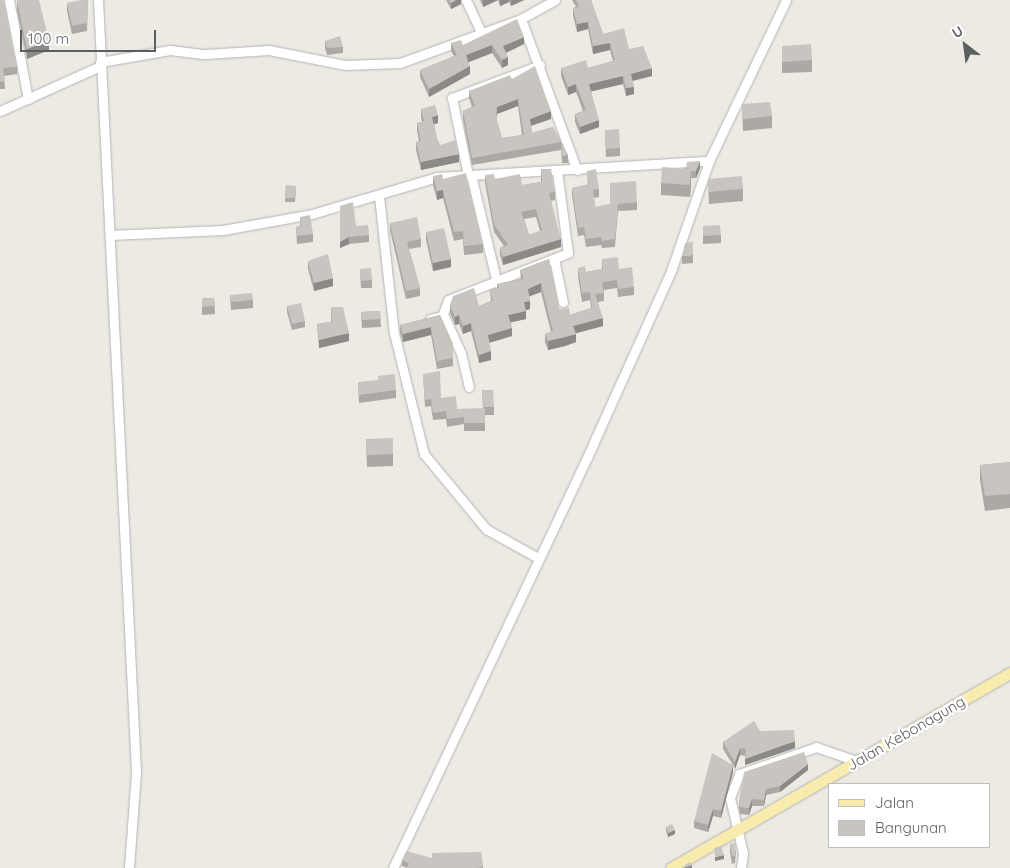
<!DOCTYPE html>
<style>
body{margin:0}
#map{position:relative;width:1010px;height:868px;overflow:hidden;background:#edeae3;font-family:Quicksand,sans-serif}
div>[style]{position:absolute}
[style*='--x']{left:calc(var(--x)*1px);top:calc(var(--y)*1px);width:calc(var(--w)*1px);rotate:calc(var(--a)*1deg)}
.roads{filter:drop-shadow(0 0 1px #b1b4b7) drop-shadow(0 0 1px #b1b4b7)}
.minor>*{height:9px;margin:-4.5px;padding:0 4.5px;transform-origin:4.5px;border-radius:4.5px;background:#fff}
.major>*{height:11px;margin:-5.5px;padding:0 5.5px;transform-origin:5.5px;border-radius:5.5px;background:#f7ebae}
.wall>*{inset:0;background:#aca9a5}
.shaded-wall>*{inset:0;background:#8c8a86}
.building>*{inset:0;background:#c8c5c0}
span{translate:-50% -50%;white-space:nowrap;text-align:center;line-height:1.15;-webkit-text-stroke:5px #fff;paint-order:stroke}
.street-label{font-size:15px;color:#5b5f62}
.legend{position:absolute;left:828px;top:783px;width:162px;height:65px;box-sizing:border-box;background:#fff;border:1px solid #bdbfc0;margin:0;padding:6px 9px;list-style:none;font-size:15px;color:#5b5f62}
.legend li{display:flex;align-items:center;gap:10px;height:25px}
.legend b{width:25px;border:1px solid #bdbfc0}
.north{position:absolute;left:940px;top:20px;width:50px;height:50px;-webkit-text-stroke:4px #fff;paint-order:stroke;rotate:330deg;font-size:14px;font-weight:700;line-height:20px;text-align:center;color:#5b5f62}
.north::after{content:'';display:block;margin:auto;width:18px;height:22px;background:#5b5f62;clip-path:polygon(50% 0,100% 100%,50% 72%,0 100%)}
.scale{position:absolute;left:20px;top:30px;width:136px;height:22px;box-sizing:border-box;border:2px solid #5b5f62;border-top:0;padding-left:6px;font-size:15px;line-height:18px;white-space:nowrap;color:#5b5f62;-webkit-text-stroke:4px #fff;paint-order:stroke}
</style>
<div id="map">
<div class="roads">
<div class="minor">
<i style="--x:9;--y:0;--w:101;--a:79.1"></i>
<i style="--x:98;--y:0;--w:773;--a:87.18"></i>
<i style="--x:136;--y:772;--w:96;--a:94.2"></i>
<i style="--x:466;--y:0;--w:38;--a:65"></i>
<i style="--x:555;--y:0;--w:39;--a:151"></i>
<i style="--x:521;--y:19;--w:161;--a:69.7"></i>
<i style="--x:100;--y:62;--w:71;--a:-9.7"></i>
<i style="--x:170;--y:50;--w:35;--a:7"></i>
<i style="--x:205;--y:54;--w:64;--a:-3.6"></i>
<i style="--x:269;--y:50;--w:77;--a:11.2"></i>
<i style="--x:345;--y:65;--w:55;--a:-2.1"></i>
<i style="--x:400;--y:63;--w:129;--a:-20"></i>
<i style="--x:0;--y:111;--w:110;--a:-24.2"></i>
<i style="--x:468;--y:175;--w:79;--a:-101.7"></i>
<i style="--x:452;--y:98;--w:94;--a:-20.6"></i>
<i style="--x:471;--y:175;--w:111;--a:76.5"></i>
<i style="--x:379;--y:196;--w:138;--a:83.8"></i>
<i style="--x:394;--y:333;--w:125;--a:76.1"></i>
<i style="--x:424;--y:454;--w:97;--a:50.4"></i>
<i style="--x:486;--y:529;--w:60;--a:29.1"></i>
<i style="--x:110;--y:235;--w:113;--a:-2.5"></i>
<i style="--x:223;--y:230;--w:90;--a:-10.2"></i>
<i style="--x:312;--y:214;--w:130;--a:-16.5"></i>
<i style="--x:437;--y:177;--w:272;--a:-3.4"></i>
<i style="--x:554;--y:259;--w:44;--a:78.2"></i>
<i style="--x:443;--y:314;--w:43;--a:65.2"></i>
<i style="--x:461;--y:353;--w:35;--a:77"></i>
<i style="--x:430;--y:319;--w:12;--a:-14"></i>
<i style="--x:442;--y:316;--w:17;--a:-69"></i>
<i style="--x:448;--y:300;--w:129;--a:-21.4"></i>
<i style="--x:568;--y:253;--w:83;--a:-97.6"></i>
<i style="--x:393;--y:868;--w:469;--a:-64.7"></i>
<i style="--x:593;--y:444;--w:190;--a:-65.7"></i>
<i style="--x:671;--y:271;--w:116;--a:-70.9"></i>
<i style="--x:709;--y:161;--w:178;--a:-64.4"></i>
<i style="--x:741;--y:868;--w:15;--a:-82"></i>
<i style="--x:743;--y:853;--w:57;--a:-103.3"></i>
<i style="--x:730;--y:798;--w:26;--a:-69"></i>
<i style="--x:739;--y:774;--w:82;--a:-19.3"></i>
<i style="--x:816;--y:747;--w:43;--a:18.9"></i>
</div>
<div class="major">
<i style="--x:671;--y:868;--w:391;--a:-29.9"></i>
</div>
</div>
<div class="wall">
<i style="clip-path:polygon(0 0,17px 67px,17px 74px,4px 76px,5px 89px,0 89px)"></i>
<i style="clip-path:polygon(88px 0,87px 31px,72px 34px,67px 11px,67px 3px)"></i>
<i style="clip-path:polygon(446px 0,461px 0,461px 4px,451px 9px)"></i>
<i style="clip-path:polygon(480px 0,524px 0,511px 6px,509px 2px,500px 6px,498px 0,483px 7px)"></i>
<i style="clip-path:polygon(572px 0,591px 0,603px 34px,629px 49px,652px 76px,633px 81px,634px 94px,626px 96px,623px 84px,591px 91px,599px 127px,580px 134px,575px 122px,575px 114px,583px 111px,576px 92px,568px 95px,561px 76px,561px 68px,588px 68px,613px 61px,610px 50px,593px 54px,588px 29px,577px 32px,573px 15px,573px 8px,576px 7px)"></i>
<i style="clip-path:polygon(17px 1px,49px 50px,27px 59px,17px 10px)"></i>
<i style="clip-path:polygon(325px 41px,343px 47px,343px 53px,327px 55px,325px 48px)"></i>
<i style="clip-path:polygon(451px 43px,463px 45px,524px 44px,506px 53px,508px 65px,502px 68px,492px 53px,469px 62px,470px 74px,429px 97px,420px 77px,420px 70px,454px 56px,451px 51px)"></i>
<i style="clip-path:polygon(782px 46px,812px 60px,812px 72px,782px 73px)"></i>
<i style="clip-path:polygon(evenodd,512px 79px,551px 119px,531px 126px,532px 133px,553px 127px,568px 155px,568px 163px,562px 163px,561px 150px,472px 165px,463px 119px,463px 111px,472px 107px,469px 98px,469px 91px,512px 79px,518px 106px,522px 135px,502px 138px,496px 118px,497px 114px,518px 106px)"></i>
<i style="clip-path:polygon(742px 104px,772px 116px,772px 128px,743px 131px)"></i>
<i style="clip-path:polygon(421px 109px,438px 123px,434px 124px,437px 139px,440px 145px,459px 162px,421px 170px,416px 150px,416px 142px,419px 141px,417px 131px,417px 123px,422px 122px,421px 117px)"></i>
<i style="clip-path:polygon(605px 130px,620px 148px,620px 156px,606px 157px)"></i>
<i style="clip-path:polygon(686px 168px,700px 168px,696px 178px,691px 178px,690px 197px,661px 195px,661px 183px)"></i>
<i style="clip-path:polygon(evenodd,541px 169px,555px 192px,555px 200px,551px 201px,561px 247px,503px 265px,500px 255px,500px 248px,504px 246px,494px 232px,485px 183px,485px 175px,495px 179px,522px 185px,541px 182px,541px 169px,536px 217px,540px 231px,529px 235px,524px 219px,536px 217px)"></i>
<i style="clip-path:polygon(587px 171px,599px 189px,599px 197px,594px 198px,595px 207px,610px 204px,637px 202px,637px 210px,618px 211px,615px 247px,602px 248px,601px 245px,586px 247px,584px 235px,578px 236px,572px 195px,572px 188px,588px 185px)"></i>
<i style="clip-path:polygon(433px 176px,443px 179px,483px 244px,483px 253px,464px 255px,463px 239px,454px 241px,443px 198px,437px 200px,433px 185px)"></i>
<i style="clip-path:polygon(708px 179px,743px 189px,743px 201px,709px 204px)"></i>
<i style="clip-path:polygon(286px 185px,296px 190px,295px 202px,285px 202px)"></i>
<i style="clip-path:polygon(340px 206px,356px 226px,369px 235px,369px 242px,349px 244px,340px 248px)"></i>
<i style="clip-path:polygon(300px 217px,313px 234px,313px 242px,297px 244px,296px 227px,300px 226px)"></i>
<i style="clip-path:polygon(390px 223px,421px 239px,421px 247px,409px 249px,420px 288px,420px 296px,406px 299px,390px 230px)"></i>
<i style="clip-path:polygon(703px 226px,721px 235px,721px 243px,703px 244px)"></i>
<i style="clip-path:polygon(426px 232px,451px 267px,433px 271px,426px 240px)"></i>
<i style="clip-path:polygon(693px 255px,693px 263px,682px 264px,682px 256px)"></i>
<i style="clip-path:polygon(549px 259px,559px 309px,570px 315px,591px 308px,590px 300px,582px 302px,578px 276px,578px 268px,586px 272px,602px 269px,602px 259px,619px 269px,634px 287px,634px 295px,618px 297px,617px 288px,604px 290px,604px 301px,598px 302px,603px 326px,576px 333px,576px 342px,565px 346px,548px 350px,545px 342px,545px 334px,551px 332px,541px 292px,529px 296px,530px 309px,526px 310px,526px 319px,511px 322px,512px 336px,489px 343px,491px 360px,479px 363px,471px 331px,463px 334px,459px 324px,455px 325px,450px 313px,450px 305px,479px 306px,491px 301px,490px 290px,497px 288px,497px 284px,521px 279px,520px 270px)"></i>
<i style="clip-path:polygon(308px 261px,333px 286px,314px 291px,308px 269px)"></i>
<i style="clip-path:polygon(360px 269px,372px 280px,372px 288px,361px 288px)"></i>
<i style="clip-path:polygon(230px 295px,253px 300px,253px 308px,231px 310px)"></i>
<i style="clip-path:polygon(202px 298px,214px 298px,215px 314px,202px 315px)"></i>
<i style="clip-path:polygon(287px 306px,305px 321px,305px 327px,292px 330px,287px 312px)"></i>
<i style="clip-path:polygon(331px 307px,349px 341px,319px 348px,317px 324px,331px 322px)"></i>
<i style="clip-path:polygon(380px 311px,381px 327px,362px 328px,361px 312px)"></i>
<i style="clip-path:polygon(440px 315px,453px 344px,453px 366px,437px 369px,431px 335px,403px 342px,400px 333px,400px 325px)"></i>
<i style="clip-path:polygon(423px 374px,441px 398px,457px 409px,483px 409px,482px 390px,494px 407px,494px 415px,485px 415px,485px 431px,464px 431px,464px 424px,447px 427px,446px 419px,433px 420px,431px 406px,425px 407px)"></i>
<i style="clip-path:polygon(358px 382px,396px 390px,396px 398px,359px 403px)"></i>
<i style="clip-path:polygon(366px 439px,393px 454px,393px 466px,367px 467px)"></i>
<i style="clip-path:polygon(1010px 462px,1010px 508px,985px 511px,980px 480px,980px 465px)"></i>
<i style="clip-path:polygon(760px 731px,795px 748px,745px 765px,745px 756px,740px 755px,735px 769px,733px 765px,733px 772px,721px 818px,713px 816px,708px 832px,694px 828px,694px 821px,733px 765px,723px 749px,723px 742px)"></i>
<i style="clip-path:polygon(808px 770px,780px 792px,766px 795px,764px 806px,752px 806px,749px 815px,740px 814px,739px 808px,739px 801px)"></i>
<i style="clip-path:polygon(666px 827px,675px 834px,668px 837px,666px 831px)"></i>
<i style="clip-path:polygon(730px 844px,736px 851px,735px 863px,732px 864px,730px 852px)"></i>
<i style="clip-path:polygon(481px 852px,483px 868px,407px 868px,402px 866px,402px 860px,432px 858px)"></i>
</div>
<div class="shaded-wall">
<i style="clip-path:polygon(456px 0,461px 0,461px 4px,451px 9px,451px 3px)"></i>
<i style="clip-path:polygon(483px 0,498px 0,483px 7px)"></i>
<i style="clip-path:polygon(500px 0,509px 0,509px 2px,500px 6px)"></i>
<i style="clip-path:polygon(511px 0,524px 0,511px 6px)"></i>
<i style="clip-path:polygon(588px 22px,588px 29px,577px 32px,577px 24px)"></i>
<i style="clip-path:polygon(524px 37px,524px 44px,503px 54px,503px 46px)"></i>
<i style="clip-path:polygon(49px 41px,49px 50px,27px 59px,27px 49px)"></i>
<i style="clip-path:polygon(610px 43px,610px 50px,593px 54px,593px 46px)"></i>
<i style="clip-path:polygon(492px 45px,492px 53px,466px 63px,466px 55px)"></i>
<i style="clip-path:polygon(508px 57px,508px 65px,502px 68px,502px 60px)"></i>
<i style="clip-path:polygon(470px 66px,470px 74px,429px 97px,429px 89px)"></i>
<i style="clip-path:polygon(652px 68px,652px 76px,631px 81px,631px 74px)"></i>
<i style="clip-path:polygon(623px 76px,623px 84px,589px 92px,589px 84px)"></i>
<i style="clip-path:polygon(576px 84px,576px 92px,568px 95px,568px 87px)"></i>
<i style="clip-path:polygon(634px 87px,634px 94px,626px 96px,626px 88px)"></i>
<i style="clip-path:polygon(518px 99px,518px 106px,497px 114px,496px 124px,497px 107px)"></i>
<i style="clip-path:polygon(551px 111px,551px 119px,530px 126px,530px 119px)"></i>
<i style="clip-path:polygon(438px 115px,438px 123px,432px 125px,432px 117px)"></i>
<i style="clip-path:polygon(599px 120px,599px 127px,580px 134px,580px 127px)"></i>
<i style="clip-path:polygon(459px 154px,459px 162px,421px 170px,421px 162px)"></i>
<i style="clip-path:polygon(700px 161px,700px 168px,696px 178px,696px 171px)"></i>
<i style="clip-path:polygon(691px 169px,691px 181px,690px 197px,690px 185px)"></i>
<i style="clip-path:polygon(443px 190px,443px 198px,437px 200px,437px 191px)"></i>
<i style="clip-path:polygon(349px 237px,349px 244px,340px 248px,340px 242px)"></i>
<i style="clip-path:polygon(561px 239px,561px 247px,503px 265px,503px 257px)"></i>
<i style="clip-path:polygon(451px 259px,451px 267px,433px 271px,433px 263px)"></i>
<i style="clip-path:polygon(333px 278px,333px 286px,314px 291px,314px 283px)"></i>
<i style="clip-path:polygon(541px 283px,541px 292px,528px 297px,528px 289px)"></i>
<i style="clip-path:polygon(530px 301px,530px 309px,524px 311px,524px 302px)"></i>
<i style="clip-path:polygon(526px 311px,526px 319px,508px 323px,508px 315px)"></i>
<i style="clip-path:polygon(459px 315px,459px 324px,455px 325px,455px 317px)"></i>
<i style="clip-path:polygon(603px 318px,603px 326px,573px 334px,573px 326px)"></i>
<i style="clip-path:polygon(471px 323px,471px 331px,463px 334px,463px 326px)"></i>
<i style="clip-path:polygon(431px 327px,431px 335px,403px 342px,403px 334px)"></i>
<i style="clip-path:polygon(512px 328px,512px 336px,488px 343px,488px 335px)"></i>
<i style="clip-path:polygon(349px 333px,349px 341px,319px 348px,319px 340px)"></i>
<i style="clip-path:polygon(576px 334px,576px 342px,565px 346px,548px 350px,548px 341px)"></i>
<i style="clip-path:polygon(491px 351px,491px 360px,479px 363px,479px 355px)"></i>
<i style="clip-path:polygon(795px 741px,795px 748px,745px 765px,745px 759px)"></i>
<i style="clip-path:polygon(740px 748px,740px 755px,735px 769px,735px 762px)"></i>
<i style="clip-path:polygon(808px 764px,808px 770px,780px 792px,780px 786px)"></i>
<i style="clip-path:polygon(733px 765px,733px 772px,721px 818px,721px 811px)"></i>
<i style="clip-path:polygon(766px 789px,766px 795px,764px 806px,764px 800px)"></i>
<i style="clip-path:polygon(752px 799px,752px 806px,749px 815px,749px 808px)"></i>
<i style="clip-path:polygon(713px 809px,713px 816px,708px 832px,708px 825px)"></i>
<i style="clip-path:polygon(675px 830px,675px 834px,668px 837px,668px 833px)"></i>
<i style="clip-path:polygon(724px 855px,724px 859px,715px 861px,715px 857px)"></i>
<i style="clip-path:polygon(692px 865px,692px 868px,683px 868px)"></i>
</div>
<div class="building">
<i style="clip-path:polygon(0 0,4px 0,17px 67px,3px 68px,5px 81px,0 82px)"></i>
<i style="clip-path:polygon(19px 0,39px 0,49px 41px,27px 49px,17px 1px)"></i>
<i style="clip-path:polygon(82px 0,88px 0,87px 23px,72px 26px,67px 3px)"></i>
<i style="clip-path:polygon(449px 0,456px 0,451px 3px)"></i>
<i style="clip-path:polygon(576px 0,591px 0,603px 34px,624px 28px,629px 49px,643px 46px,652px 68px,631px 74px,634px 87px,626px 88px,623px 76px,589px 84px,599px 120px,580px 127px,575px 114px,586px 110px,576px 84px,568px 87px,561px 68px,586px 60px,588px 68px,615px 60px,610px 43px,593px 46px,588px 22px,577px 24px,573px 8px,579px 7px)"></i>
<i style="clip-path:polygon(517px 19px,524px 37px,503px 46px,508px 57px,502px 60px,492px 45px,466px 55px,470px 66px,429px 89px,420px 70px,457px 55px,451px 43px,461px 40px,463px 45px)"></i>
<i style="clip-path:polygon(340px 36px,343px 47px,327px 48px,325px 41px)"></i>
<i style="clip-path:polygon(811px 44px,812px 60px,782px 62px,782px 46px)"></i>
<i style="clip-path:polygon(evenodd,535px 66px,551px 111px,530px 119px,532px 133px,553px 127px,568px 155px,562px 156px,561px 142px,472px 158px,463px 111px,475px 106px,469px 91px,510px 75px,512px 79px,535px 66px,518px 99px,524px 135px,502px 138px,496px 116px,497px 107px,518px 99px)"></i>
<i style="clip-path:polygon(770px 102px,772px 116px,743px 119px,742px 104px)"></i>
<i style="clip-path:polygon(435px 105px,438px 115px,432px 117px,437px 139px,440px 145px,456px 140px,459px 154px,421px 162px,416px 142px,421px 141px,417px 123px,424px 121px,421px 109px)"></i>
<i style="clip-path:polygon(619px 129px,620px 148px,606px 149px,605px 130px)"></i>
<i style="clip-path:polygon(700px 161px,696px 171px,691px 171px,691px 169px,686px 168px,687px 162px)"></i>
<i style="clip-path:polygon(662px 167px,691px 169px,690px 185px,661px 183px)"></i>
<i style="clip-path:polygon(evenodd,541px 169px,551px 169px,555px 192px,549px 193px,561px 239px,503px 257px,500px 248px,508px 245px,494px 224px,485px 175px,494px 174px,495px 179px,520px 174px,522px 185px,542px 182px,541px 169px,536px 209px,542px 230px,529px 235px,521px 212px,536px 209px)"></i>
<i style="clip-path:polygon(596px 169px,599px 189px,593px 190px,595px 207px,610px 204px,610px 183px,636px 181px,637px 202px,618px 204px,615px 239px,602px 241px,601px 237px,586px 239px,584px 227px,578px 228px,572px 188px,589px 184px,587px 171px)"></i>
<i style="clip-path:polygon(466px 173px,483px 244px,464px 246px,463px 231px,454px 232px,443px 190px,437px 191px,433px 176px,442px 174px,443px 179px)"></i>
<i style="clip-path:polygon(742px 176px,743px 189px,709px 192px,708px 179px)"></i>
<i style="clip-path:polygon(286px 185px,296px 186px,295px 198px,285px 198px)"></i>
<i style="clip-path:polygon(353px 202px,356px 226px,368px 225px,369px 235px,349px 237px,340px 242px,340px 206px)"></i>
<i style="clip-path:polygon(310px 215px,313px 234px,297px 236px,296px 227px,301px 226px,300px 217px)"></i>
<i style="clip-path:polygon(417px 217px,421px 239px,407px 242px,420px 288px,406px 291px,390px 223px)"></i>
<i style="clip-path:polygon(720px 225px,721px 235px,703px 236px,703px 226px)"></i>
<i style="clip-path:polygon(444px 228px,451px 259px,433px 263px,426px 232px)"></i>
<i style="clip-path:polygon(693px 242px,693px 255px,682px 256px,685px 243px)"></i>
<i style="clip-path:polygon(328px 254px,333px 278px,314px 283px,308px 261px)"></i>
<i style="clip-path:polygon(618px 257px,619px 269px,632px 267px,634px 287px,618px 289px,617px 280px,602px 282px,604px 293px,595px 294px,603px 318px,573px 326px,576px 334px,565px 337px,548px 341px,545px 334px,553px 331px,541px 283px,528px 289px,530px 301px,524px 302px,526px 311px,508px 315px,512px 328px,488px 335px,491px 351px,479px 355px,471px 323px,463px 326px,459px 315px,455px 317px,450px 305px,453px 296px,474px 288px,479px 306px,493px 301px,490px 290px,499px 288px,497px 284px,524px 279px,520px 270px,549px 259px,559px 309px,569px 308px,570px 315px,592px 308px,590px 292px,582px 293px,578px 268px,585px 266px,586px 272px,603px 269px,602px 259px)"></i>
<i style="clip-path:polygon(371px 268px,372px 280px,361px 281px,360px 269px)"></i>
<i style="clip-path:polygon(252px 293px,253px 300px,231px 302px,230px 295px)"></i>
<i style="clip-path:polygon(202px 298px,214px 298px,215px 306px,202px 307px)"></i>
<i style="clip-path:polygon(301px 303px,305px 321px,292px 324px,287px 306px)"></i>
<i style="clip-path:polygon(331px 307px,343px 307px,349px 333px,319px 340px,317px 324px,332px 322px)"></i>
<i style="clip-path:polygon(380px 311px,381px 319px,362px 320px,361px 312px)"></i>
<i style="clip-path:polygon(440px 315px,453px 344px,453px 358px,437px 361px,431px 327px,403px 334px,400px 325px)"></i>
<i style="clip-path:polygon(440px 371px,441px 398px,456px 396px,457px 409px,485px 408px,485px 423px,464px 423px,464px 417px,447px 419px,446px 411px,433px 413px,431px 399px,425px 400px,423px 374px)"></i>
<i style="clip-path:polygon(395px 374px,396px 390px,359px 395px,358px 382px,378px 380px,378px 376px)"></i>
<i style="clip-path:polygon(482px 390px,493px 390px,494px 407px,483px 407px)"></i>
<i style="clip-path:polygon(393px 438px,393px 454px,367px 455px,366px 439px)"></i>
<i style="clip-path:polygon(1010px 462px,1010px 494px,985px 496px,980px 465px)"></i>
<i style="clip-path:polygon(754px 721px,760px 731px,794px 730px,795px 741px,745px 759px,746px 749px,740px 748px,735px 762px,723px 742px)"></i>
<i style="clip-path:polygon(804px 752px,808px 764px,780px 786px,766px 789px,764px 800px,752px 799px,749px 808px,740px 807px,739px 801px,744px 772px)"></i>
<i style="clip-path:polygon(712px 753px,733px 765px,721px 811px,713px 809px,708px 825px,694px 821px)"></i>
<i style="clip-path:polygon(672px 824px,675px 830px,668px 833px,666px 827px)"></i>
<i style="clip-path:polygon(736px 843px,735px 855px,732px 856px,730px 844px)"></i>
<i style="clip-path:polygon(721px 846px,724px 855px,715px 857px,714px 848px)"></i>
<i style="clip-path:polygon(406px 851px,432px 858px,432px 853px,481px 852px,483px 867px,476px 868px,407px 868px,409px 863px,402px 860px)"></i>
<i style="clip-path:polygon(690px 862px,692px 865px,682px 868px,682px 867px)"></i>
</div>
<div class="street-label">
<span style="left:906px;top:733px;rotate:-30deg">Jalan Kebonagung</span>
</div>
<ul class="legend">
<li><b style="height:6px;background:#f7ebae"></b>Jalan</li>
<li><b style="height:14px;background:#c8c5c0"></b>Bangunan</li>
</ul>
<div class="north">U</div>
<div class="scale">100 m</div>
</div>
